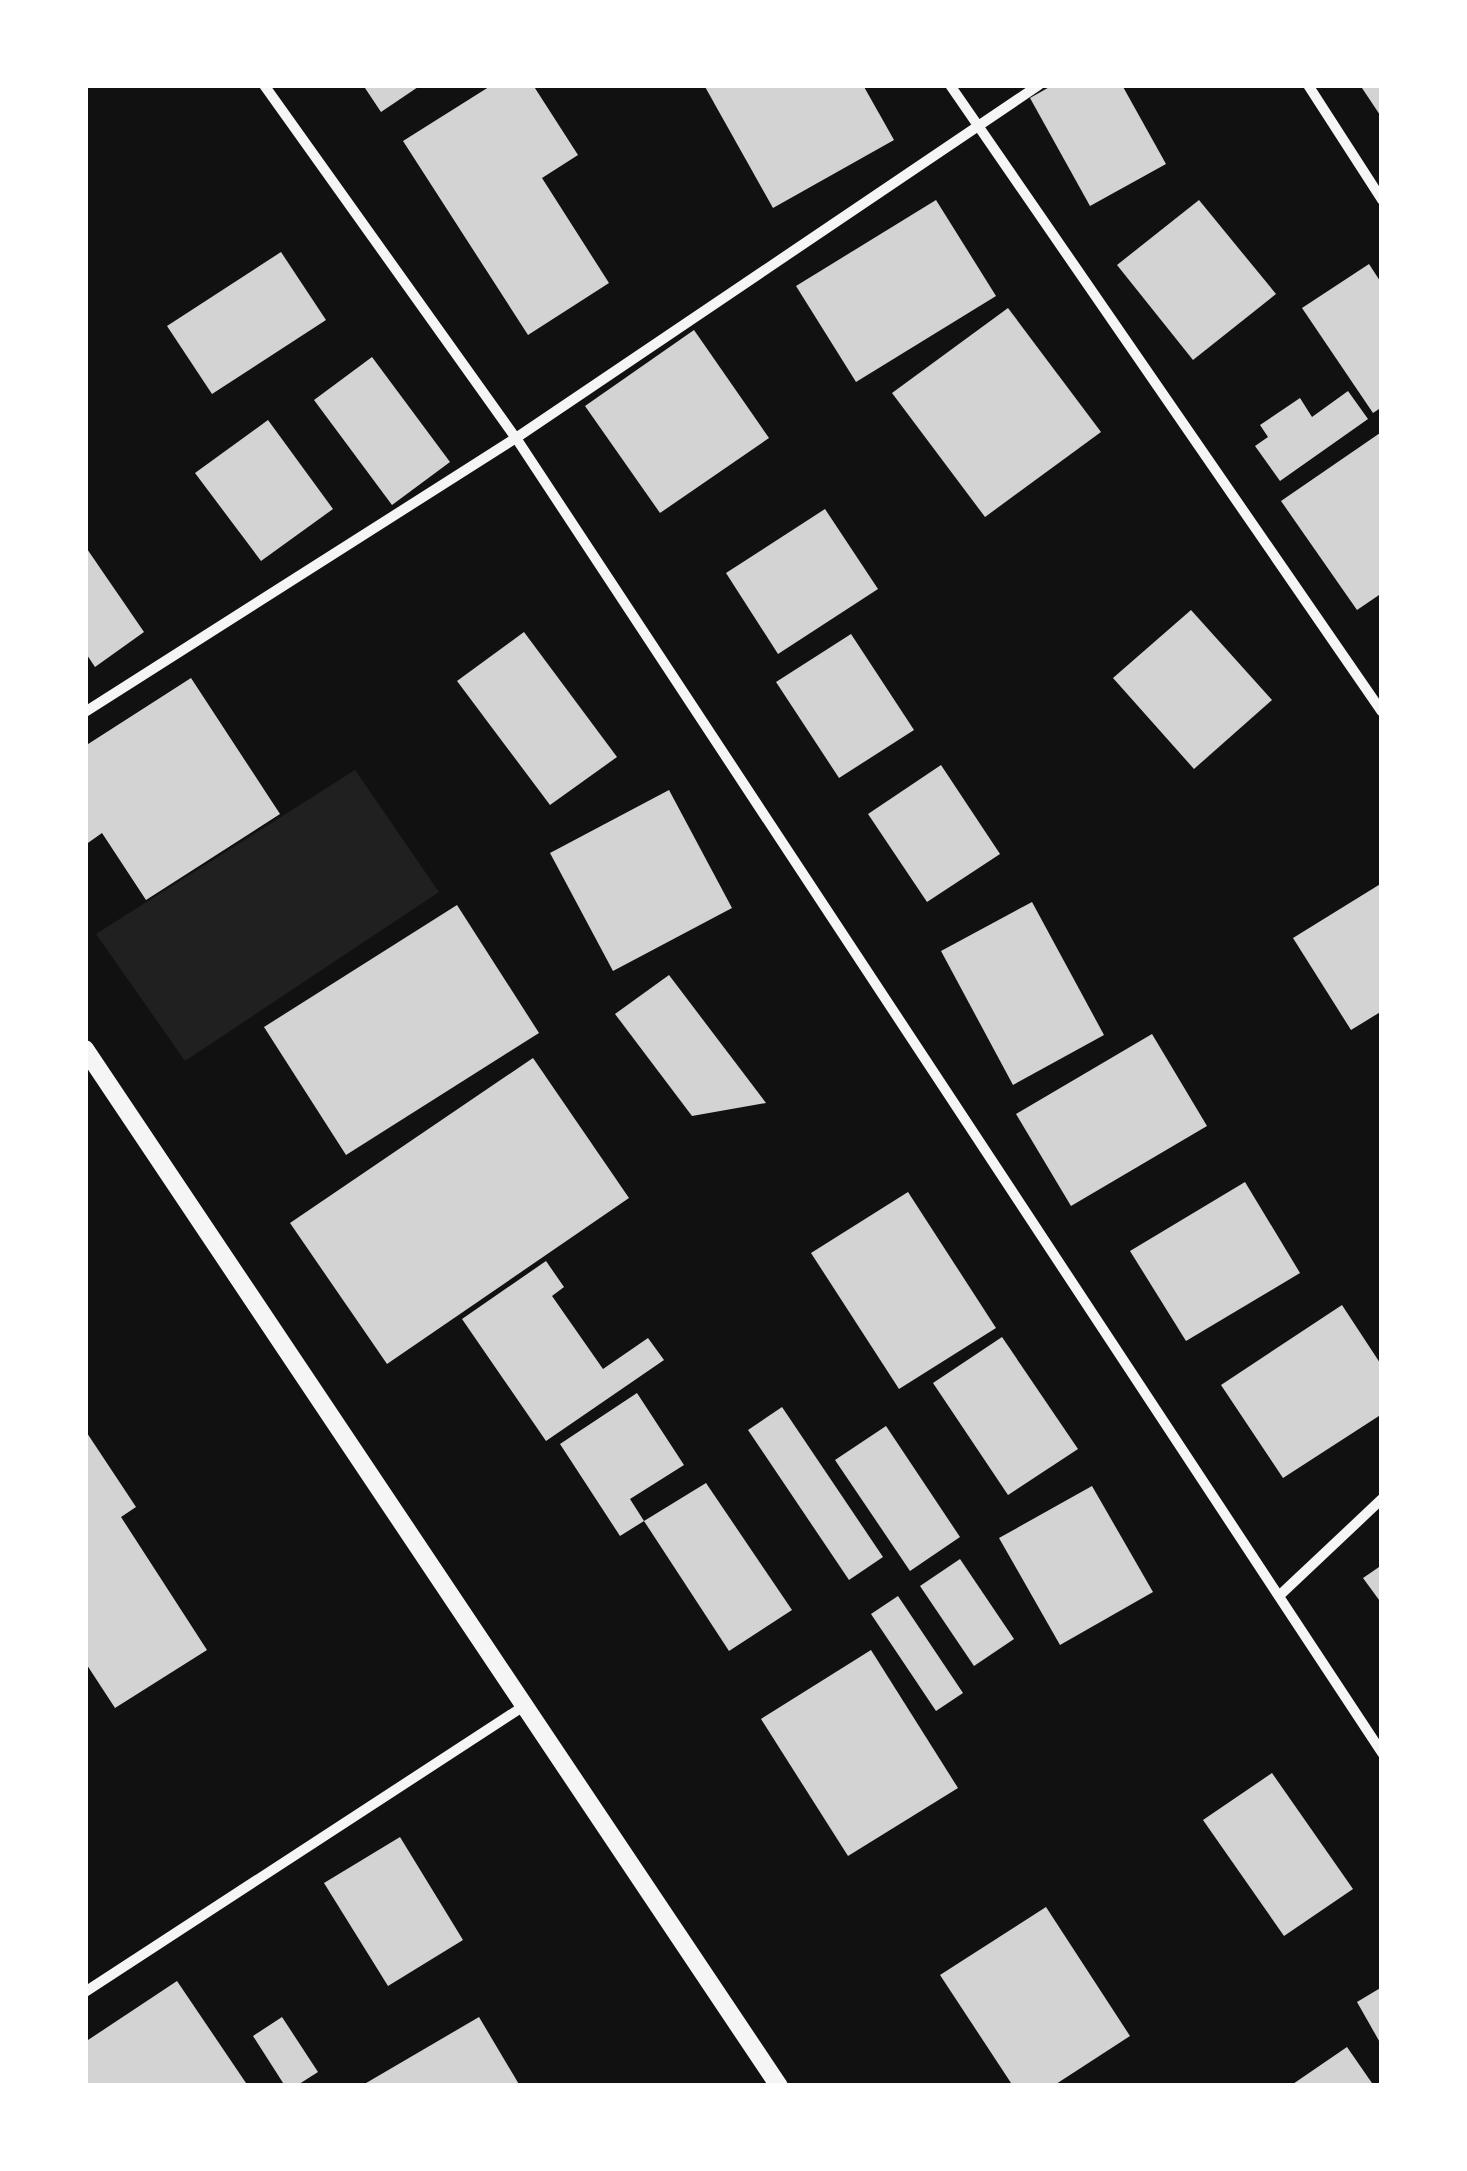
<!DOCTYPE html>
<style>
body{margin:0}
#map{position:relative;width:1467px;height:2171px;overflow:hidden;background:#111;font-family:"Source Sans 3",sans-serif}
div>[style]{position:absolute}
[style*='--x']{left:calc(var(--x)*1px);top:calc(var(--y)*1px);width:calc(var(--w)*1px);rotate:calc(var(--a)*1deg)}
.green>*{inset:0;background:#202020}
.building>*{inset:0;background:#d3d3d3}
.minor>*{height:10px;margin:-5px;padding:0 5px;transform-origin:5px;border-radius:5px;background:#f5f5f5}
.tertiary>*{height:18px;margin:-9px;padding:0 9px;transform-origin:9px;border-radius:9px;background:#f5f5f5}
span{translate:-50% -50%;white-space:nowrap;text-align:center;line-height:1.15;-webkit-text-stroke:8px #fff;paint-order:stroke}
.frame{position:absolute;inset:0;border:88px solid #fff;pointer-events:none}
</style>
<div id="map">
<div class="green">
<i style="clip-path:polygon(355px 770px,439px 892px,185px 1061px,96px 934px)"></i>
</div>
<div class="building">
<i style="clip-path:polygon(363px 85px,421px 85px,381px 112px)"></i>
<i style="clip-path:polygon(492px 85px,533px 85px,578px 155px,542px 178px,609px 283px,528px 335px,403px 141px)"></i>
<i style="clip-path:polygon(704px 85px,863px 85px,894px 140px,773px 208px)"></i>
<i style="clip-path:polygon(1053px 85px,1122px 85px,1166px 164px,1090px 206px,1030px 98px)"></i>
<i style="clip-path:polygon(1360px 85px,1382px 85px,1382px 118px)"></i>
<i style="clip-path:polygon(936px 200px,996px 296px,856px 382px,796px 286px)"></i>
<i style="clip-path:polygon(1199px 200px,1276px 294px,1193px 360px,1117px 265px)"></i>
<i style="clip-path:polygon(281px 252px,326px 320px,212px 394px,167px 326px)"></i>
<i style="clip-path:polygon(1369px 264px,1382px 284px,1382px 407px,1373px 413px,1302px 308px)"></i>
<i style="clip-path:polygon(1008px 308px,1101px 432px,985px 517px,892px 393px)"></i>
<i style="clip-path:polygon(694px 330px,769px 438px,660px 513px,585px 406px)"></i>
<i style="clip-path:polygon(372px 357px,450px 462px,392px 505px,314px 400px)"></i>
<i style="clip-path:polygon(1348px 391px,1368px 419px,1280px 481px,1255px 446px,1268px 437px,1260px 425px,1300px 398px,1312px 417px)"></i>
<i style="clip-path:polygon(268px 420px,333px 509px,261px 561px,195px 473px)"></i>
<i style="clip-path:polygon(1380px 433px,1382px 593px,1357px 610px,1281px 501px)"></i>
<i style="clip-path:polygon(825px 509px,878px 589px,778px 654px,726px 573px)"></i>
<i style="clip-path:polygon(85px 546px,144px 632px,95px 667px,85px 652px)"></i>
<i style="clip-path:polygon(1191px 610px,1272px 700px,1194px 769px,1113px 678px)"></i>
<i style="clip-path:polygon(524px 632px,617px 757px,550px 805px,457px 681px)"></i>
<i style="clip-path:polygon(851px 634px,914px 730px,839px 778px,776px 682px)"></i>
<i style="clip-path:polygon(191px 678px,280px 814px,146px 900px,102px 833px,85px 845px,85px 746px)"></i>
<i style="clip-path:polygon(941px 765px,1000px 854px,927px 902px,868px 814px)"></i>
<i style="clip-path:polygon(669px 790px,732px 908px,613px 971px,550px 853px)"></i>
<i style="clip-path:polygon(1382px 883px,1382px 1011px,1351px 1030px,1293px 938px)"></i>
<i style="clip-path:polygon(1032px 902px,1104px 1035px,1013px 1085px,941px 951px)"></i>
<i style="clip-path:polygon(457px 905px,539px 1033px,346px 1155px,264px 1027px)"></i>
<i style="clip-path:polygon(669px 975px,766px 1103px,692px 1116px,615px 1014px)"></i>
<i style="clip-path:polygon(1152px 1034px,1207px 1126px,1071px 1206px,1016px 1114px)"></i>
<i style="clip-path:polygon(533px 1058px,629px 1198px,387px 1364px,290px 1223px)"></i>
<i style="clip-path:polygon(1245px 1182px,1300px 1273px,1186px 1341px,1130px 1251px)"></i>
<i style="clip-path:polygon(908px 1192px,996px 1328px,899px 1389px,811px 1253px)"></i>
<i style="clip-path:polygon(546px 1261px,564px 1287px,552px 1296px,603px 1369px,648px 1338px,664px 1360px,546px 1441px,462px 1319px)"></i>
<i style="clip-path:polygon(1342px 1305px,1382px 1366px,1382px 1414px,1283px 1478px,1221px 1385px)"></i>
<i style="clip-path:polygon(1002px 1337px,1078px 1449px,1008px 1495px,933px 1383px)"></i>
<i style="clip-path:polygon(637px 1393px,684px 1465px,630px 1499px,644px 1521px,620px 1536px,560px 1444px)"></i>
<i style="clip-path:polygon(782px 1407px,883px 1557px,849px 1580px,748px 1430px)"></i>
<i style="clip-path:polygon(886px 1426px,960px 1537px,910px 1571px,835px 1460px)"></i>
<i style="clip-path:polygon(85px 1430px,136px 1507px,121px 1517px,207px 1650px,115px 1708px,85px 1662px)"></i>
<i style="clip-path:polygon(706px 1483px,792px 1610px,729px 1651px,644px 1521px)"></i>
<i style="clip-path:polygon(1092px 1486px,1153px 1592px,1060px 1645px,999px 1538px)"></i>
<i style="clip-path:polygon(960px 1559px,1014px 1639px,974px 1666px,920px 1586px)"></i>
<i style="clip-path:polygon(1382px 1565px,1382px 1604px,1363px 1578px)"></i>
<i style="clip-path:polygon(898px 1596px,963px 1693px,936px 1711px,871px 1614px)"></i>
<i style="clip-path:polygon(871px 1650px,958px 1788px,848px 1856px,761px 1719px)"></i>
<i style="clip-path:polygon(1272px 1773px,1353px 1889px,1284px 1936px,1203px 1820px)"></i>
<i style="clip-path:polygon(400px 1837px,463px 1940px,388px 1986px,324px 1883px)"></i>
<i style="clip-path:polygon(1046px 1907px,1130px 2036px,1053px 2086px,1013px 2086px,940px 1975px)"></i>
<i style="clip-path:polygon(177px 1981px,248px 2086px,85px 2086px,85px 2042px)"></i>
<i style="clip-path:polygon(1382px 1987px,1382px 2046px,1357px 2002px)"></i>
<i style="clip-path:polygon(282px 2017px,318px 2072px,296px 2086px,285px 2086px,253px 2036px)"></i>
<i style="clip-path:polygon(479px 2017px,520px 2086px,361px 2086px)"></i>
<i style="clip-path:polygon(1347px 2047px,1374px 2086px,1290px 2086px)"></i>
</div>
<div class="minor">
<i style="--x:264;--y:85;--w:434;--a:54.5"></i>
<i style="--x:516;--y:438;--w:1575;--a:56.63"></i>
<i style="--x:950;--y:85;--w:761;--a:55.43"></i>
<i style="--x:1308;--y:85;--w:137;--a:57.2"></i>
<i style="--x:85;--y:712;--w:511;--a:-32.45"></i>
<i style="--x:516;--y:438;--w:631;--a:-34.02"></i>
<i style="--x:1280;--y:1595;--w:140;--a:-43.3"></i>
<i style="--x:85;--y:1992;--w:528;--a:-33.09"></i>
</div>
<div class="tertiary">
<i style="--x:85;--y:1049;--w:1248;--a:56.21"></i>
</div>
<div class="frame"></div>
</div>
